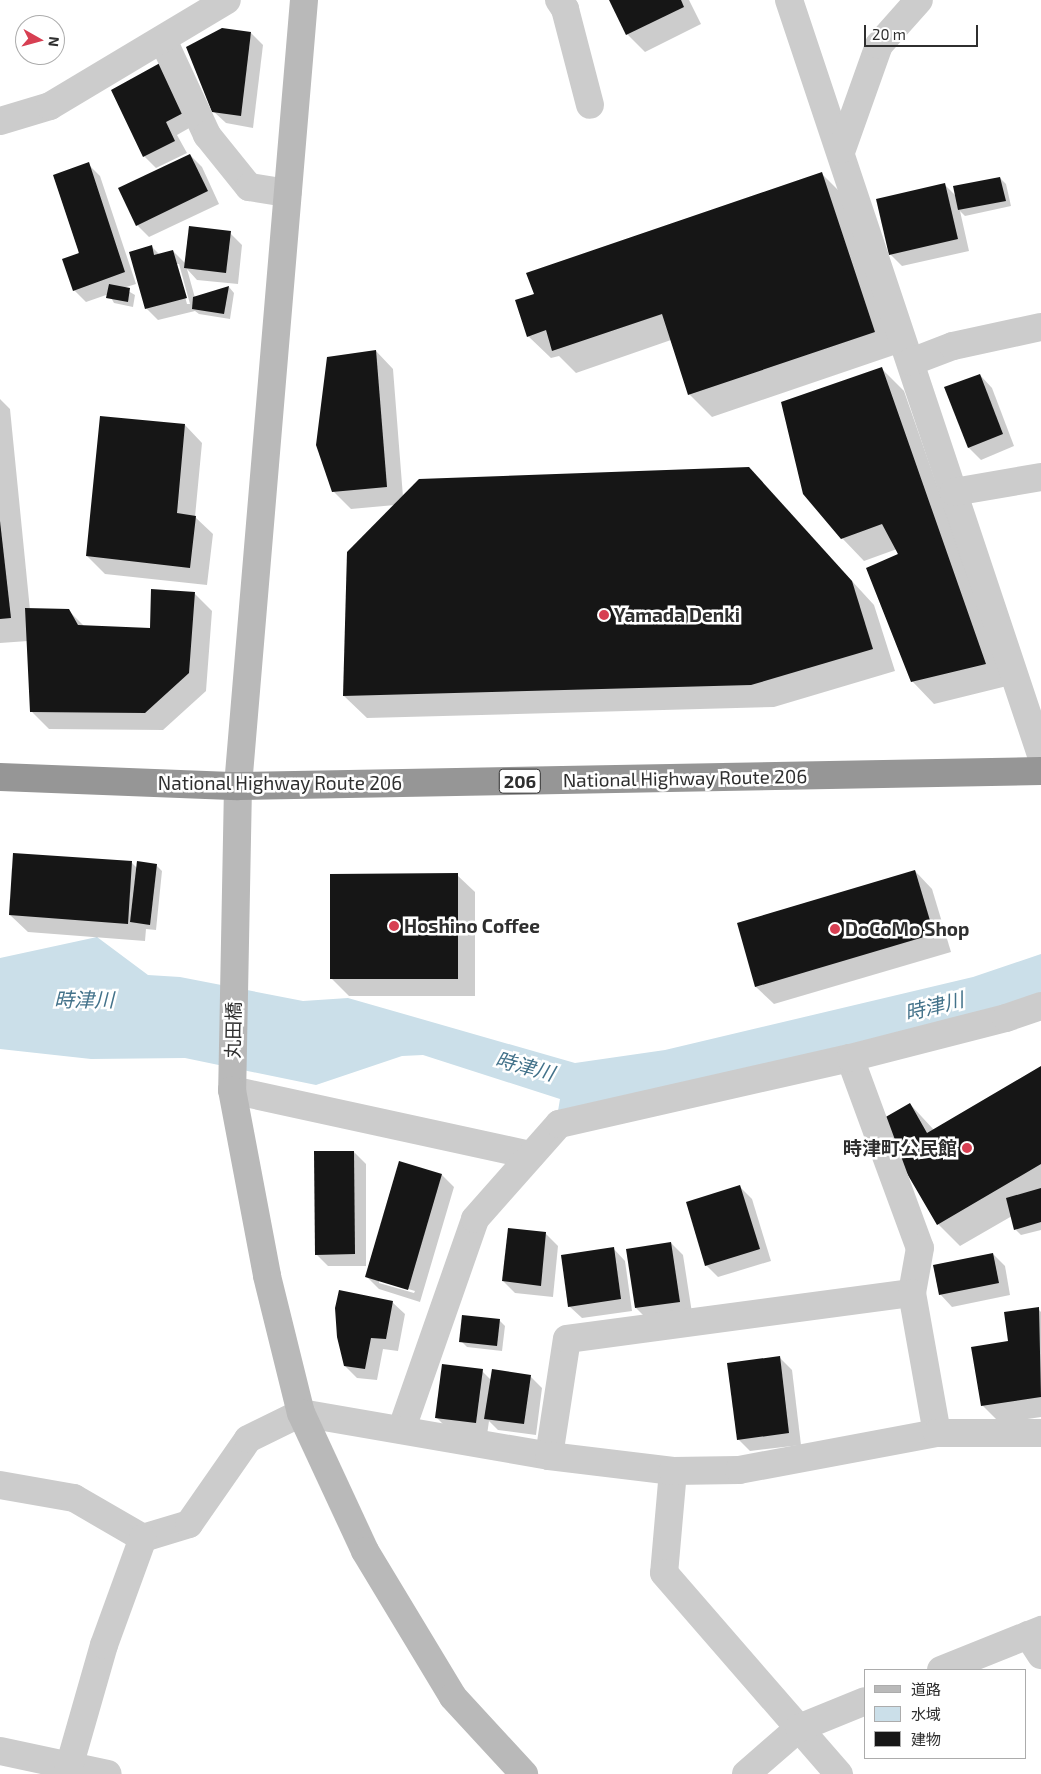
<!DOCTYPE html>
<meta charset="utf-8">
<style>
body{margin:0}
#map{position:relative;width:1041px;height:1774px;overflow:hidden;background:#fff;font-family:"Exo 2","Noto Sans JP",sans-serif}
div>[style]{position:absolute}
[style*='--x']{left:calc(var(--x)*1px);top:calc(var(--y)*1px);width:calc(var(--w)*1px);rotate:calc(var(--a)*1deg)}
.water>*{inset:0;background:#cbdfe9}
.shadow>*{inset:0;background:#0003}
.building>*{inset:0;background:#161616}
.street>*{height:28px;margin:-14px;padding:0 14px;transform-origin:14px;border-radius:14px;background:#ccc}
.secondary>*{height:28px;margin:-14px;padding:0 14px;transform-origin:14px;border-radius:14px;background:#b9b9b9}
.highway>*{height:28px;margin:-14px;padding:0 14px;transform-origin:14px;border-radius:14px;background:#969696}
.dots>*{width:14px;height:14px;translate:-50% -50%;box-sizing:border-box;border:2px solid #fff;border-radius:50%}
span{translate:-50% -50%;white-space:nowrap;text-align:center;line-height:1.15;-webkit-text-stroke:5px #fff;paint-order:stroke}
.shield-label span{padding:1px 4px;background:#fff;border:1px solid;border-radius:4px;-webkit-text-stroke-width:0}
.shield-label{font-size:18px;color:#2f2f2f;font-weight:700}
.poi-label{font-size:19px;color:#2f2f2f;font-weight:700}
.left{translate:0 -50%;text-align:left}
.right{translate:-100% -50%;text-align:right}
.street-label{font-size:19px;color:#2f2f2f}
.water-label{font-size:20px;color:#43728a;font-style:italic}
.legend{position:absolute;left:864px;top:1669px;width:162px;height:90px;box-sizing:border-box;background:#fff;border:1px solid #acacac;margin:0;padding:6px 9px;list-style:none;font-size:15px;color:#2f2f2f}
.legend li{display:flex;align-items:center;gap:10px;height:25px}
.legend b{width:25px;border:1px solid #acacac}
.north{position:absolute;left:15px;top:15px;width:50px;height:50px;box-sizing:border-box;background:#fff;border:1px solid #acacac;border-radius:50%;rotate:97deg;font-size:14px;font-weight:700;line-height:20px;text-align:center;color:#2f2f2f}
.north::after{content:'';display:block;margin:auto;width:18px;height:22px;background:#d73f52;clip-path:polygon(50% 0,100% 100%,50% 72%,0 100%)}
.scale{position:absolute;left:864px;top:25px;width:114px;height:22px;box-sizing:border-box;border:2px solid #2f2f2f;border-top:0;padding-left:6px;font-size:15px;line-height:18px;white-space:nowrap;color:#2f2f2f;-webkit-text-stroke:4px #fff;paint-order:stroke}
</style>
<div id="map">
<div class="water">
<i style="clip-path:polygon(97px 937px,148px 975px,180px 977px,303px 1001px,348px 998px,575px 1063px,665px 1050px,973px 977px,1041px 954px,1041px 994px,951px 1023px,557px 1117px,560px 1099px,423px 1055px,402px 1056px,316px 1085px,185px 1058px,91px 1059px,0 1049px,0 958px)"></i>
</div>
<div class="shadow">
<i style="clip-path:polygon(611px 0,689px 0,701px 24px,645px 52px,627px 34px)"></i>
<i style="clip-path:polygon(251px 33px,263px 45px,253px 128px,226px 123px,213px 111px)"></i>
<i style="clip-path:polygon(160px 64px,198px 123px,177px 135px,187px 153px,156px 168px,144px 156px)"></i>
<i style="clip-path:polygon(190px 155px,202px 167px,219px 204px,149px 237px,137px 225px)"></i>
<i style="clip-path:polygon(88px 164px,100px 176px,136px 284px,123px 288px,135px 295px,133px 307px,114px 303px,109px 294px,86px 302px,74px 290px)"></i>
<i style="clip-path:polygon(822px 174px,844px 196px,897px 354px,712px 417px,690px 395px,671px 340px,576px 373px,559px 356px,551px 358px,528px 336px,536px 295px)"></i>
<i style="clip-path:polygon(1000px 178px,1006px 184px,1011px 206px,965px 216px,960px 211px,969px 251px,902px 266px,890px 254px,945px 185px,956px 196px)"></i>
<i style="clip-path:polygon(evenodd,230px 233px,242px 245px,238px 284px,197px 280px,187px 269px,195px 298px,229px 287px,234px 293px,230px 319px,199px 314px,195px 311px,158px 320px,146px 308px,152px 247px,160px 255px,173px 251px,186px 264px,230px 233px,176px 264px,179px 264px,190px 304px,187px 304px,176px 264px)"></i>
<i style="clip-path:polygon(376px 351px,393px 369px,403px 497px,749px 469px,874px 605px,895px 671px,774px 707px,367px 718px,344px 696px,395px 505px,351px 509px,333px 491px)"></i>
<i style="clip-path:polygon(882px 369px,904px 391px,1007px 686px,934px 704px,912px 681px,897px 549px,864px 561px,842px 538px)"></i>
<i style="clip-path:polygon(980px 375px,992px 388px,1014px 446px,981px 460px,969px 448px)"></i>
<i style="clip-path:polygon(0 399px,10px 409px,30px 610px,69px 611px,85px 627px,151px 629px,195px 594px,212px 611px,206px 691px,163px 730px,49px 729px,31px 711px,28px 641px,0 643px)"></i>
<i style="clip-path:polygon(185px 425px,202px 443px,195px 517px,213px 534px,207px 585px,105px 574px,87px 556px)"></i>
<i style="clip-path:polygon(132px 863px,138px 869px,156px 865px,162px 871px,156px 930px,146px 929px,145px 941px,28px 932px,10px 915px)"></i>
<i style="clip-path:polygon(915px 871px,932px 889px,951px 952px,774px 1004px,756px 987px,738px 923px)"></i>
<i style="clip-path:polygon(457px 875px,475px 892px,475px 996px,349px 996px,331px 978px)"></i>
<i style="clip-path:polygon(1041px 1068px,1041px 1230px,1021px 1235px,1015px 1229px,1012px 1216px,960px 1246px,938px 1224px,910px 1104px,934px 1130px)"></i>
<i style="clip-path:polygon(354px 1152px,366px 1164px,366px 1266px,328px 1266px,316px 1254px)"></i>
<i style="clip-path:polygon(evenodd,400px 1163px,442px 1175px,454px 1187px,420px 1302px,379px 1289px,367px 1277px,400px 1163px,379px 1280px,415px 1291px,414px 1293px,379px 1283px,379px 1280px)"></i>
<i style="clip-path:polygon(740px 1187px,752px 1199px,771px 1261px,718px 1277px,706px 1265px)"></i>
<i style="clip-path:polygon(546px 1234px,558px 1246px,553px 1297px,515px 1293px,503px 1281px)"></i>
<i style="clip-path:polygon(671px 1243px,683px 1255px,692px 1313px,648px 1320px,636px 1308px)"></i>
<i style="clip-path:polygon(613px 1248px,625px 1261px,632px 1311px,582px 1318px,569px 1306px)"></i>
<i style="clip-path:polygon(993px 1254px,1005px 1266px,1010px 1295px,952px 1307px,940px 1294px)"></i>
<i style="clip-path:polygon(392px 1302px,405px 1314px,398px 1351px,383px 1349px,377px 1380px,357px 1378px,345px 1366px)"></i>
<i style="clip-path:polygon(1038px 1309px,1041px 1312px,1041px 1417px,1000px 1423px,982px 1405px,1009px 1342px)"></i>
<i style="clip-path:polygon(499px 1320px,505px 1326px,502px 1351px,467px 1347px,461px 1341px)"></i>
<i style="clip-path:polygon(780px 1358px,792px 1370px,801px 1445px,750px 1451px,738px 1439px)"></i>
<i style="clip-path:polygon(482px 1371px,491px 1380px,530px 1376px,542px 1388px,536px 1435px,498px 1430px,489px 1421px,487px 1435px,448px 1429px,436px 1417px)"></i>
</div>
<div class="building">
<i style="clip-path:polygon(609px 0,681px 0,684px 7px,626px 35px)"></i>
<i style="clip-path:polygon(222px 28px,251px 32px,241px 116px,212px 112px,186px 47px)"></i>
<i style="clip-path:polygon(160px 63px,187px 111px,166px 122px,175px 141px,143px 157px,111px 90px)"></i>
<i style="clip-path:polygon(190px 154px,208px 191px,136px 226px,118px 188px)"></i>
<i style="clip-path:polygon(89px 162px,125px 272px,73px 291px,62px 259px,79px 253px,53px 175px)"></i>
<i style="clip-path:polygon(822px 172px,875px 332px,688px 395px,662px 314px,552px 351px,546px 330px,527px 337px,515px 300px,534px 294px,526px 273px)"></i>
<i style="clip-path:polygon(1000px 177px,1006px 201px,958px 210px,953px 186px)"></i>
<i style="clip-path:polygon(945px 183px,958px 239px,889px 255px,876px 199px)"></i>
<i style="clip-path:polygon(189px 226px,231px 231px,226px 273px,184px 268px)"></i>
<i style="clip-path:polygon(152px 245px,154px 255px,173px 250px,187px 298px,145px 309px,129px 252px)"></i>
<i style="clip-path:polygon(109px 284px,130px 288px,128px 302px,106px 298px)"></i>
<i style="clip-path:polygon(229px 286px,224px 314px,192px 309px,193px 297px)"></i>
<i style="clip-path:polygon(376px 350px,387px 487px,332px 492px,316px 445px,327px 357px)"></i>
<i style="clip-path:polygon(882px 367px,986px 664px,911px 682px,866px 568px,898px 554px,882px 524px,841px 539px,803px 494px,781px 402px)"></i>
<i style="clip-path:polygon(980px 374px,1003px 434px,968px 448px,944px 387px)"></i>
<i style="clip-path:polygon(100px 416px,185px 424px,177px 513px,196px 516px,190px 568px,86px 556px)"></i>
<i style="clip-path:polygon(749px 467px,852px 581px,873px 649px,751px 685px,343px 696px,347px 552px,419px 479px)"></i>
<i style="clip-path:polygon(0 521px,11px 618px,0 619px)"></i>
<i style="clip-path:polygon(151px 589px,195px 592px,189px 673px,145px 713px,30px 712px,25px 608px,69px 609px,78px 625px,150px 628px)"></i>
<i style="clip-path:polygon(13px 853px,132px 861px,128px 924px,9px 915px)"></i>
<i style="clip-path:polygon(137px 861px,157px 864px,150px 925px,130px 922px)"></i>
<i style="clip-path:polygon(915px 870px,934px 934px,755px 987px,737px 923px)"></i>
<i style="clip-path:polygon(458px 873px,458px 979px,330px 979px,330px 874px)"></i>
<i style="clip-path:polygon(1041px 1066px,1041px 1164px,937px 1225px,877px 1122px,910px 1103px,927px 1133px)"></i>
<i style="clip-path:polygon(314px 1151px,354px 1151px,355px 1254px,315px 1255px)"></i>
<i style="clip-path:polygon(399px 1161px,442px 1174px,408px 1290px,365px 1277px)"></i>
<i style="clip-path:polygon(740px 1185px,760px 1249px,705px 1266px,686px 1202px)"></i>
<i style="clip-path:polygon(1041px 1188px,1041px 1222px,1014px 1230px,1006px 1198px)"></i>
<i style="clip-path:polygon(508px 1228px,546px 1232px,541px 1286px,502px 1281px)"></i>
<i style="clip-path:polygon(671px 1242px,680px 1302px,635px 1308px,626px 1249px)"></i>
<i style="clip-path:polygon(614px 1247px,621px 1299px,568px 1307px,561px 1255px)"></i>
<i style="clip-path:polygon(993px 1253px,999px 1283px,939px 1295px,933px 1265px)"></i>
<i style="clip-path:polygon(339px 1290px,393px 1301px,386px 1339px,371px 1338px,365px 1369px,344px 1366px,337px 1337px,335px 1308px)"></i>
<i style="clip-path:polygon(1039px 1307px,1041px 1397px,981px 1406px,971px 1347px,1008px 1341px,1004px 1312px)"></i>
<i style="clip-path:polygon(462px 1315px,500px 1319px,497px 1346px,459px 1342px)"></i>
<i style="clip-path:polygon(780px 1356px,789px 1433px,737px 1440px,727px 1363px)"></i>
<i style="clip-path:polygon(442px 1364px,483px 1369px,476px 1423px,435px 1418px)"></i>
<i style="clip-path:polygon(492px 1369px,531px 1375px,524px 1424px,484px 1419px)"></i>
</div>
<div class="street">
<i style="--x:559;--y:0;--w:11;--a:56"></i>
<i style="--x:565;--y:9;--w:99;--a:75.4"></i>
<i style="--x:789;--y:0;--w:796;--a:71.54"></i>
<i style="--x:163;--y:40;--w:105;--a:65.1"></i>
<i style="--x:207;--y:135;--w:67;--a:51.1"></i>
<i style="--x:249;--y:187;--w:39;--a:9"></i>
<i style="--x:0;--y:121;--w:52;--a:-16.7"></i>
<i style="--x:50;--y:106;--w:206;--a:-30.9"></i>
<i style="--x:842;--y:149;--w:110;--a:-70.4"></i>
<i style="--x:879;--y:45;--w:60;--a:-48.4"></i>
<i style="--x:911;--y:362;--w:45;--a:-20.9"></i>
<i style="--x:953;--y:346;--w:90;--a:-12.2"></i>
<i style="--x:954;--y:492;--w:88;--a:-9.8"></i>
<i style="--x:850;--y:1058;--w:202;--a:69.8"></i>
<i style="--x:920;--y:1248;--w:46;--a:100.1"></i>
<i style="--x:232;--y:1090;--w:306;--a:12.3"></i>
<i style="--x:402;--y:1428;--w:221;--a:-70.7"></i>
<i style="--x:475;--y:1219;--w:127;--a:-48.5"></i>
<i style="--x:559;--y:1124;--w:298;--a:-12.8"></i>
<i style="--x:850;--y:1058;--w:161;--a:-14.4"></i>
<i style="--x:1006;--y:1018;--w:37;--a:-19"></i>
<i style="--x:549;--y:1456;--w:118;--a:-81.3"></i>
<i style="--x:567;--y:1339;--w:348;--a:-7.6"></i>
<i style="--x:912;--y:1293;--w:142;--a:79.9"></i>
<i style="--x:673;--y:1471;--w:102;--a:95"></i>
<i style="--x:664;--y:1573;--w:267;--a:49"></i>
<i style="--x:0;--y:1485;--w:75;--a:10"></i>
<i style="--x:74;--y:1498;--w:80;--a:30.1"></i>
<i style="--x:143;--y:1538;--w:48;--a:-16.9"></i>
<i style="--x:189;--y:1524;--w:103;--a:-55.2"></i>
<i style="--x:248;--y:1439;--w:59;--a:-26.1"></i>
<i style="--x:301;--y:1413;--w:252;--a:9.8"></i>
<i style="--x:549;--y:1456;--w:125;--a:6.9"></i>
<i style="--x:673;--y:1471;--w:66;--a:-0.9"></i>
<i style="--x:739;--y:1470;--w:201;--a:-10.6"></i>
<i style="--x:937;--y:1433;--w:104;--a:0"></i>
<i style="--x:1028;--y:1635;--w:24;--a:57"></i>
<i style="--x:941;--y:1670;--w:108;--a:-21.8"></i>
<i style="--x:0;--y:1751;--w:110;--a:12"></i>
<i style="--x:67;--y:1774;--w:134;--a:-74"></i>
<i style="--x:104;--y:1645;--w:114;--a:-70"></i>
<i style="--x:746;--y:1774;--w:70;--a:-41"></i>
<i style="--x:799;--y:1728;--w:71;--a:-22.2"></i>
</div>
<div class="secondary">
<i style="--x:304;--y:0;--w:789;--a:94.8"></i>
<i style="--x:238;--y:786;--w:304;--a:91.1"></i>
<i style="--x:232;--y:1090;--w:189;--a:79.3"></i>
<i style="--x:267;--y:1276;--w:141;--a:76.1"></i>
<i style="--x:301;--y:1413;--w:152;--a:65.1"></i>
<i style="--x:365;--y:1551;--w:170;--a:58.9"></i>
<i style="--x:453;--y:1697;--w:105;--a:47.3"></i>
</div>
<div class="highway">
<i style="--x:0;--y:777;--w:238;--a:2.2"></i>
<i style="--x:238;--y:786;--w:803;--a:-1.07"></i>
</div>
<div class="dots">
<i style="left:604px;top:615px;background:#d73f52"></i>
<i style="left:394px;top:926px;background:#d73f52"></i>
<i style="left:835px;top:929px;background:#d73f52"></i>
<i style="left:967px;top:1148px;background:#d73f52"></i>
</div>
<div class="shield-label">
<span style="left:520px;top:781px">206</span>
</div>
<div class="poi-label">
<span class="left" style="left:614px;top:615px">Yamada Denki</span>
<span class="left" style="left:404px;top:926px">Hoshino Coffee</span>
<span class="left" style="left:845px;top:929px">DoCoMo Shop</span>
<span class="right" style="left:957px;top:1148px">時津町公民館</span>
</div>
<div class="street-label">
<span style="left:685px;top:778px;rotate:-1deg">National Highway Route 206</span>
<span style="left:280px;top:783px">National Highway Route 206</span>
<span style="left:233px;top:1030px;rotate:-89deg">丸田橋</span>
</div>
<div class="water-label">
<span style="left:84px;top:999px">時津川</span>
<span style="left:934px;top:1006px;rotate:-14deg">時津川</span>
<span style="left:525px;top:1066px;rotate:15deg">時津川</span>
</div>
<ul class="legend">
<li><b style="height:6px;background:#b9b9b9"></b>道路</li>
<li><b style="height:14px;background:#cbdfe9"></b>水域</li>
<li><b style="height:14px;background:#161616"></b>建物</li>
</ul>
<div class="north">N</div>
<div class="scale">20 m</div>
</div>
